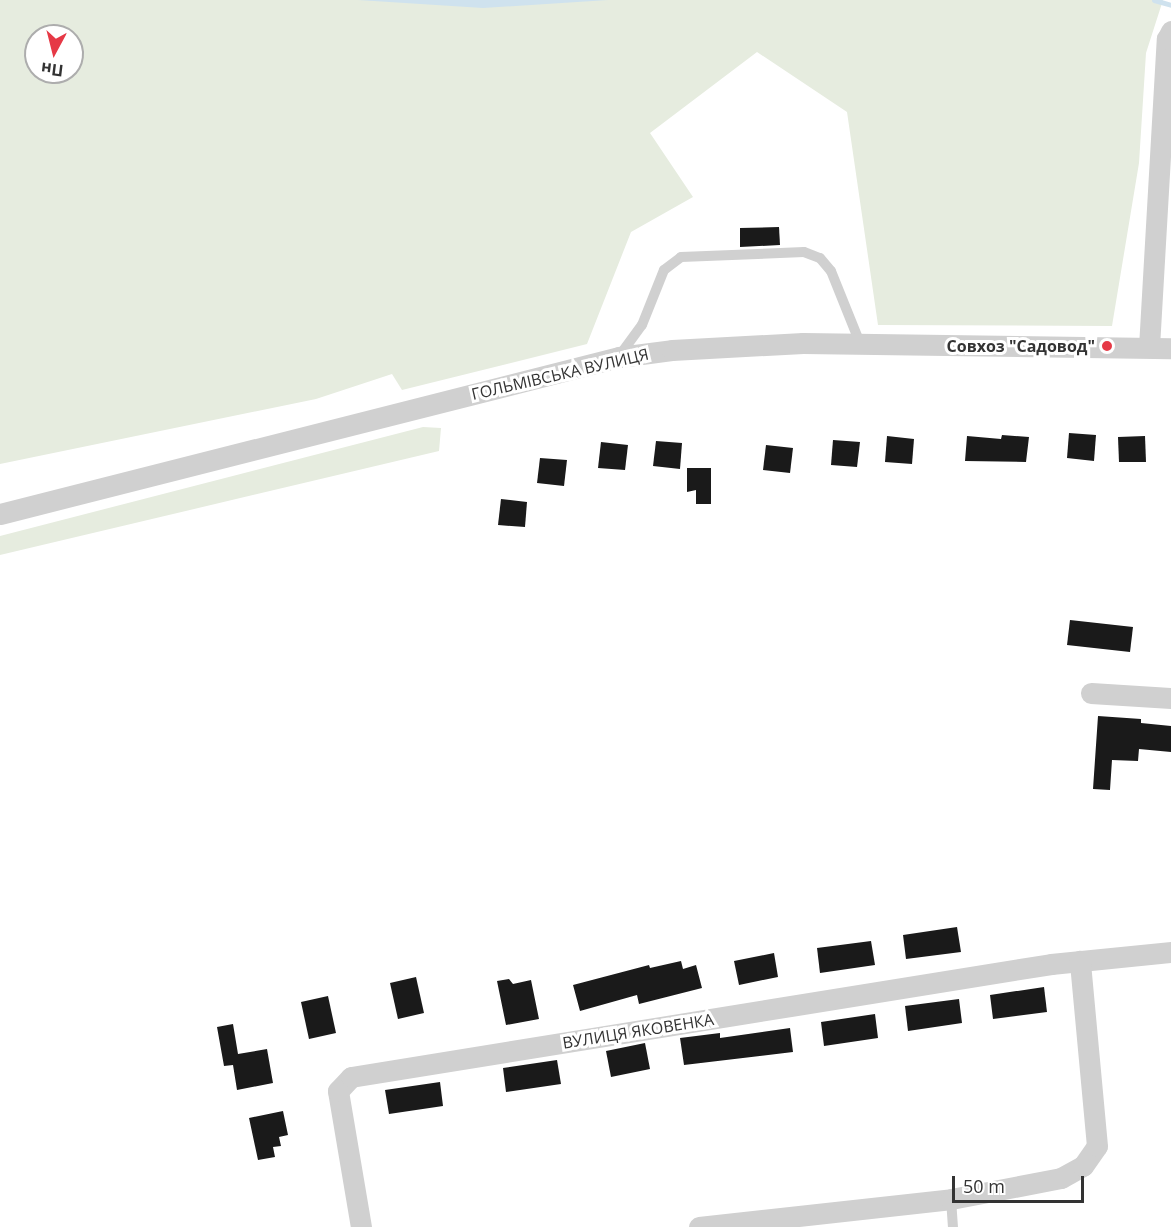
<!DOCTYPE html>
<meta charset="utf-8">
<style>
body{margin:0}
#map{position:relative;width:1171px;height:1227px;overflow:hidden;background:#fff;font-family:"Open Sans",sans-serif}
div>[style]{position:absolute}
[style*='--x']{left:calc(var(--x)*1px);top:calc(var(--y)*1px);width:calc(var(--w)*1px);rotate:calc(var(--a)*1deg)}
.green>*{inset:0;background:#e6ecdf}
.water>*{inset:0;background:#cfe2ee}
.stream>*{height:5px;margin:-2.5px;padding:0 2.5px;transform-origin:2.5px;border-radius:2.5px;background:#cfe2ee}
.building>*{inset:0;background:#1a1a1a}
.service>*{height:10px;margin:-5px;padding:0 5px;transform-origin:5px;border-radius:5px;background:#d0d0d0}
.minor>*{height:21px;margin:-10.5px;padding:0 10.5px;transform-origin:10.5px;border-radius:10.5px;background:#d0d0d0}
.dots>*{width:16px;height:16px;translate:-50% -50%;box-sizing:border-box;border:3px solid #fff;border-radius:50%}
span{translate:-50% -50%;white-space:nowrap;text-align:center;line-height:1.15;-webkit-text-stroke:6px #fff;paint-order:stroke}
.poi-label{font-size:16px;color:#333;font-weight:700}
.right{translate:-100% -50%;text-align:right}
.street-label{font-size:16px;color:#333}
.north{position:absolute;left:24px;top:24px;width:60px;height:60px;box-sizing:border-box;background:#fff;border:2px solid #adadad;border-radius:50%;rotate:187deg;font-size:16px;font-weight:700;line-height:24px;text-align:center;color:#333}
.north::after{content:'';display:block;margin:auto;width:21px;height:27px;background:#e63946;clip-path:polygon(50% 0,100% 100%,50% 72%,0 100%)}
.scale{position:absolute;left:952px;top:1176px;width:132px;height:27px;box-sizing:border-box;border:3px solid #333;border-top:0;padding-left:8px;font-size:18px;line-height:21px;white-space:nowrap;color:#333;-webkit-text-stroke:4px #fff;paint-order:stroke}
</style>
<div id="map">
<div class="green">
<i style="clip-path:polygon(evenodd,0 0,1163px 0,1146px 53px,1139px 163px,1112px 326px,878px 325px,847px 112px,757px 52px,650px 133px,693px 197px,631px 232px,587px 344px,402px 390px,392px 374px,316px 399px,0 464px,0 0,36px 36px,72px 36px,72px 72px,36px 72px,36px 36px)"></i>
<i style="clip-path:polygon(423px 427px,441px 428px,439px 451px,0 555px,0 536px)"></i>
</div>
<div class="water">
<i style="clip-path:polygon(358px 0,608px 0,483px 8px)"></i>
</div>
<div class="stream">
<i style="--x:1154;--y:0;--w:18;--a:16"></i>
</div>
<div class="building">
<i style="clip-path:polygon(779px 227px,780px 245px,740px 247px,740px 228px)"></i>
<i style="clip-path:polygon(1069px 433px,1096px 435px,1094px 461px,1067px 458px)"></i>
<i style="clip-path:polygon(1002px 435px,1029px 437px,1026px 462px,965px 461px,967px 436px,1001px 439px)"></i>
<i style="clip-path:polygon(887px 436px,914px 439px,912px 464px,885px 462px)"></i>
<i style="clip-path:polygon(1145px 436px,1146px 462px,1119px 462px,1118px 437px)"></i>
<i style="clip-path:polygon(833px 440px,860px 442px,857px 467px,831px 465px)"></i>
<i style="clip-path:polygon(656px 441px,682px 443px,680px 469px,653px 466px)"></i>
<i style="clip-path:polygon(601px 442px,628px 445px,625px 470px,598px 468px)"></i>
<i style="clip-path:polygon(766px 445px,793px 448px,790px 473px,763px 470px)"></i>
<i style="clip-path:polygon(540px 458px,567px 460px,564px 486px,537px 483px)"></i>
<i style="clip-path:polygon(687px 468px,711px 468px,711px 504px,696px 504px,696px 490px,687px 492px)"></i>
<i style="clip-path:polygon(501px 499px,527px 502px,525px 527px,498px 525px)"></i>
<i style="clip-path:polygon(1070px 620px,1133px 627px,1130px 652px,1067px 645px)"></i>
<i style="clip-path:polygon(1098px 716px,1141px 719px,1141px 723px,1171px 726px,1171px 752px,1139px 749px,1138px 761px,1112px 760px,1110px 790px,1093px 789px)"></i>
<i style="clip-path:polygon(957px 927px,961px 952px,906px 959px,903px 935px)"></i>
<i style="clip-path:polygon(871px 941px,875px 965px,820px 973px,817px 948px)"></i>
<i style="clip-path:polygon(774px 953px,778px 977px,739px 985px,734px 961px)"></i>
<i style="clip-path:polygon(681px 961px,683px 969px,696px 965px,702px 988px,639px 1004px,637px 995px,580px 1011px,573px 985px,649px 965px,650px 968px)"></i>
<i style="clip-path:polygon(416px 977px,424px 1013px,398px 1019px,390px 983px)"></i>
<i style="clip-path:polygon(509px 979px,513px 984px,531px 980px,539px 1019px,506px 1025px,497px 981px)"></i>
<i style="clip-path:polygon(1044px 987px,1047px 1012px,993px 1019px,990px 995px)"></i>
<i style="clip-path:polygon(328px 996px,336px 1033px,309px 1039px,301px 1002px)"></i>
<i style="clip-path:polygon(959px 999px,962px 1023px,908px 1031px,905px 1006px)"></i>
<i style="clip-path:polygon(875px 1014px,878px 1038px,824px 1046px,821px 1022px)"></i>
<i style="clip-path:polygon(233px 1024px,238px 1054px,267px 1049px,273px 1083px,237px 1090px,233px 1065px,224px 1066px,217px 1027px)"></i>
<i style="clip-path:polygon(790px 1028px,793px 1052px,684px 1065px,680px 1038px,720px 1033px,720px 1038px)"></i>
<i style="clip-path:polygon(645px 1043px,650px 1069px,611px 1077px,606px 1051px)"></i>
<i style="clip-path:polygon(557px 1060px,561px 1084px,506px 1092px,503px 1068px)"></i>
<i style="clip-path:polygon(440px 1082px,443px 1106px,389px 1114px,385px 1090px)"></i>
<i style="clip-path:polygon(283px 1111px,288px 1135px,279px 1137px,281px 1146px,273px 1147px,275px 1157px,258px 1160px,249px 1118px)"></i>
</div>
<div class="service">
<i style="--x:620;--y:355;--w:37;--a:-54"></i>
<i style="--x:642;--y:325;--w:59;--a:-68.2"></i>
<i style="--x:664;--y:270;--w:21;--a:-37"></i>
<i style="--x:681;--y:257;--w:123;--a:-2.3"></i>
<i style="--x:804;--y:252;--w:17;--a:21"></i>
<i style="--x:820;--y:258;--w:17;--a:50"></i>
<i style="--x:831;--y:271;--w:78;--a:68.1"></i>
<i style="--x:951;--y:1199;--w:28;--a:86"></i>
</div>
<div class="minor">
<i style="--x:1149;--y:347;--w:309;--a:-86.7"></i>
<i style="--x:1167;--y:39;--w:9;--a:-63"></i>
<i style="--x:0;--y:514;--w:639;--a:-14.23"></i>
<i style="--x:619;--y:357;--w:53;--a:-7.5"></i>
<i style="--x:672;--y:350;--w:131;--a:-3.1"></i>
<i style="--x:803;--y:343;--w:368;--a:0.8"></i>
<i style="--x:1091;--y:693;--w:80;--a:3.6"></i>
<i style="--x:361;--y:1227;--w:138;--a:-99.6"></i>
<i style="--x:338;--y:1091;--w:19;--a:-47"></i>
<i style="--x:351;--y:1077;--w:709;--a:-9.17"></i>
<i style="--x:1051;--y:964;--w:121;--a:-5.7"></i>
<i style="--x:699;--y:1227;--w:254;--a:-6.3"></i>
<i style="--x:951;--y:1199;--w:112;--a:-10.8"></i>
<i style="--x:1061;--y:1178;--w:25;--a:-29"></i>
<i style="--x:1083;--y:1166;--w:24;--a:-55"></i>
<i style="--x:1097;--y:1146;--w:186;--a:-95.3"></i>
</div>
<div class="dots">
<i style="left:1107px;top:346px;background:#e63946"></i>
</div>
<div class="poi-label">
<span class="right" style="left:1095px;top:346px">Совхоз "Садовод"</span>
</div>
<div class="street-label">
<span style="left:560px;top:374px;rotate:-13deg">ГОЛЬМІВСЬКА ВУЛИЦЯ</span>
<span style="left:638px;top:1031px;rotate:-9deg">ВУЛИЦЯ ЯКОВЕНКА</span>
</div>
<div class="north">Пн</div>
<div class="scale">50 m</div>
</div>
